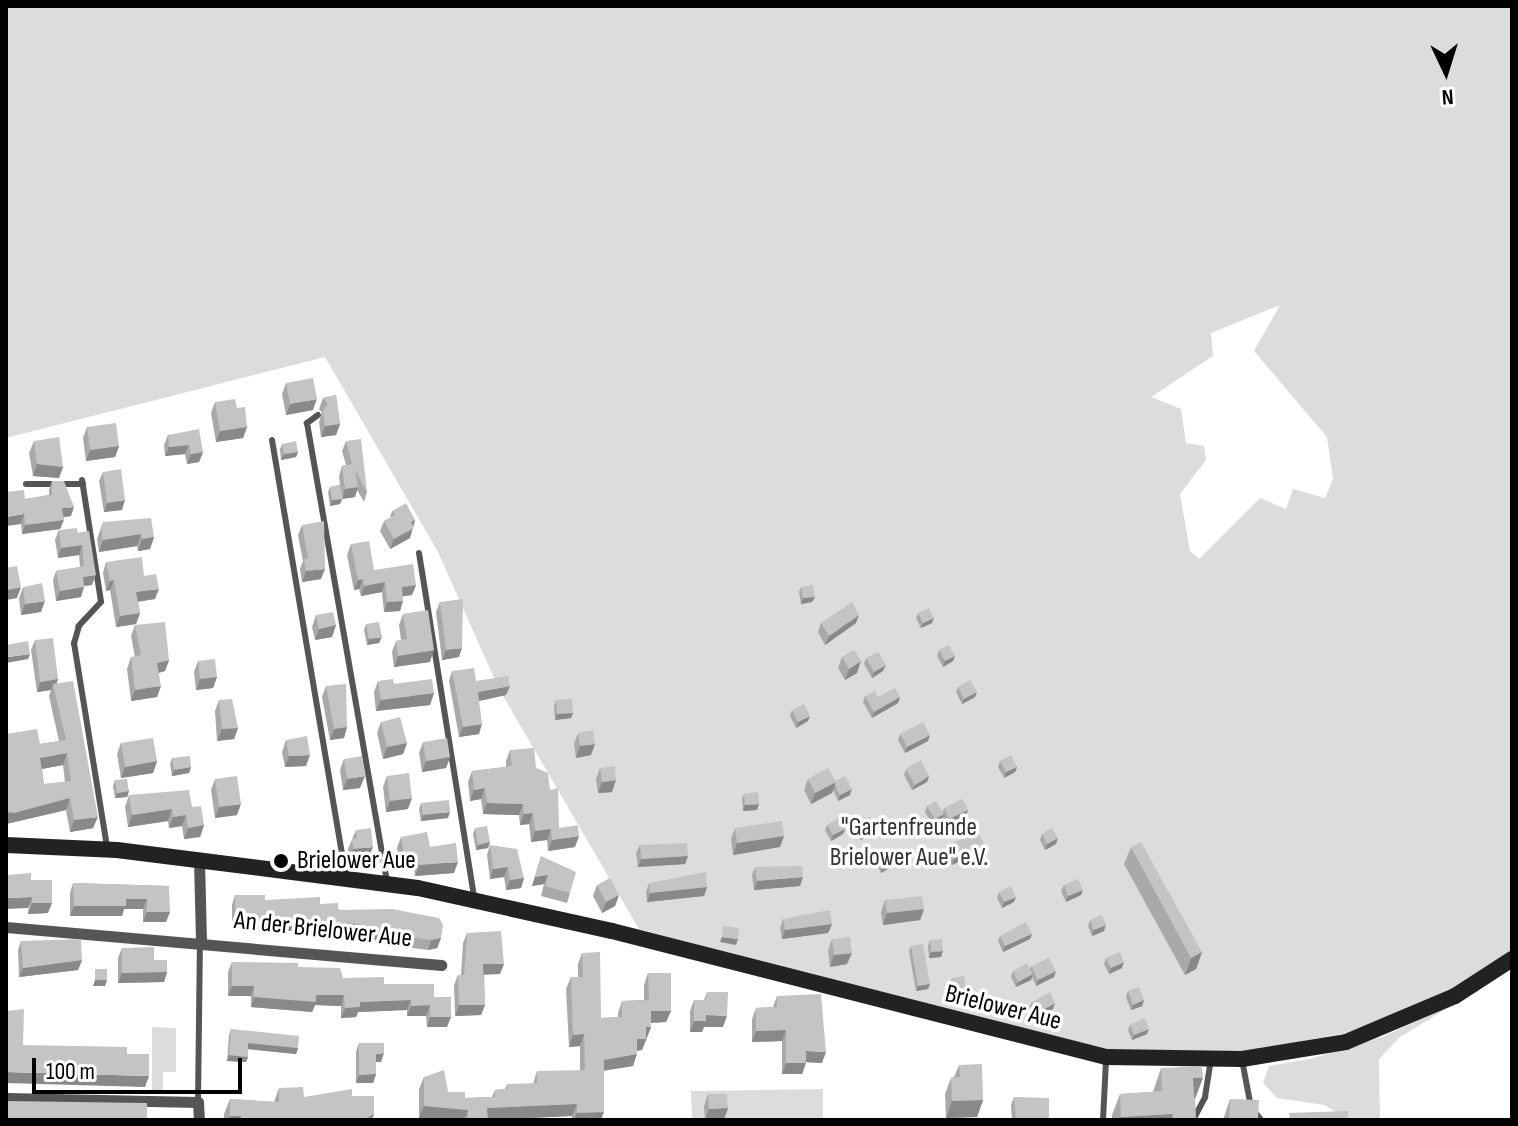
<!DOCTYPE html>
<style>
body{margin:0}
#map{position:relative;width:1518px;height:1126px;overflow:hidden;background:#fff;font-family:"Sofia Sans Condensed",sans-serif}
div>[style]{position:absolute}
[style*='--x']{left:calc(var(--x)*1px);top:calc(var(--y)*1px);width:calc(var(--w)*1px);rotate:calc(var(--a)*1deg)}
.green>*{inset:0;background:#dcdcdc}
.lane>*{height:6px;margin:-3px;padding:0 3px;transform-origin:3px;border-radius:3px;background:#555}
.street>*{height:11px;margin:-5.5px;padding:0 5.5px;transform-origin:5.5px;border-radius:5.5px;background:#555}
.secondary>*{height:16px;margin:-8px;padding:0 8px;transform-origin:8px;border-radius:8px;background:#222}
.wall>*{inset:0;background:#a9a9a9}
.shaded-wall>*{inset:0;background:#898989}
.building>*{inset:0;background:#c4c4c4}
.dots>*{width:22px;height:22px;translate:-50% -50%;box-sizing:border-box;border:4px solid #fff;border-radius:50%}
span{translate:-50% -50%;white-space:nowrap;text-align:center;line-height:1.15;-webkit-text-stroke:7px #fff;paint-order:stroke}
.park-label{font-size:26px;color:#333}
.poi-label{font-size:26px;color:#000}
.left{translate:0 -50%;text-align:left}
.street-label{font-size:26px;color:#000}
.frame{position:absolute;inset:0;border:8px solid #000;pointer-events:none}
.north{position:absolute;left:1406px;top:32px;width:80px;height:80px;-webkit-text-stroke:6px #fff;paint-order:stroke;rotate:176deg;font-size:22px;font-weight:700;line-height:32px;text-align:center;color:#000}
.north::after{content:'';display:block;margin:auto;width:28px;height:36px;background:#000;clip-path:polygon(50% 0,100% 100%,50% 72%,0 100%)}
.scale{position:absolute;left:32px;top:1058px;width:210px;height:36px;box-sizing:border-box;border:4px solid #000;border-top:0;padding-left:10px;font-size:24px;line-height:28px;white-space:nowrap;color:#000;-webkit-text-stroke:6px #fff;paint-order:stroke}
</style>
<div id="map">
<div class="green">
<i style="clip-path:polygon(evenodd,6px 6px,1512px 6px,1512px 952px,1453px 990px,1359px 1031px,1243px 1052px,1122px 1052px,1005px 1028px,639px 929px,499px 689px,438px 552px,325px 357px,6px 438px,6px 6px,1280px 305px,1254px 351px,1327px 437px,1333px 479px,1325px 498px,1293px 489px,1286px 509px,1260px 498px,1199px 559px,1190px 551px,1180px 494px,1206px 460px,1204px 446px,1186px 443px,1181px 409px,1151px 397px,1213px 356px,1211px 333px,1280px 305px)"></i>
<i style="clip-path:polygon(1456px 1003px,1400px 1037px,1379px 1059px,1380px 1120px,1350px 1120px,1324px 1105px,1277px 1098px,1263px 1083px,1269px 1066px,1310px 1059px,1382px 1037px)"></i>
<i style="clip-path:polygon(152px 1027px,176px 1028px,176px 1072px,163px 1072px,163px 1094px,152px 1094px)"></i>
<i style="clip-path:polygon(823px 1089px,823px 1120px,692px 1120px,691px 1091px)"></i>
</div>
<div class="lane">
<i style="--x:318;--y:415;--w:14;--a:144"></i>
<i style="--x:307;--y:423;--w:464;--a:80.1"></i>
<i style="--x:272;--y:440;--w:444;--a:80.4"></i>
<i style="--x:82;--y:480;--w:123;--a:81.1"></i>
<i style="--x:101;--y:602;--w:33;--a:133"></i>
<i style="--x:79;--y:626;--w:18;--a:106"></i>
<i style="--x:74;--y:643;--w:206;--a:80.8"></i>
<i style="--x:26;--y:484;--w:57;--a:0"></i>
<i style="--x:419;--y:553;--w:348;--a:80.9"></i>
<i style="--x:1242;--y:1060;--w:48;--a:79.2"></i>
<i style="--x:1251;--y:1107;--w:16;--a:52"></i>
<i style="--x:198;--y:1102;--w:160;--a:-89.3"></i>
<i style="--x:1103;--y:1120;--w:60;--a:-87.1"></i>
<i style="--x:1193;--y:1120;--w:26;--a:-62"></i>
<i style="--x:1205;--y:1097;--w:37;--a:-81"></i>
</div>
<div class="street">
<i style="--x:199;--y:859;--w:81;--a:88.6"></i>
<i style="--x:6;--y:927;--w:437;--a:5"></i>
<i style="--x:6;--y:1098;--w:192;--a:1.2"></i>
<i style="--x:198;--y:1102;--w:18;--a:87"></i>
</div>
<div class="secondary">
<i style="--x:6;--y:845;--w:111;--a:2.6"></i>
<i style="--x:117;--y:850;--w:303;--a:7.2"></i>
<i style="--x:418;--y:888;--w:199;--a:12.5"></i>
<i style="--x:612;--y:931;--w:510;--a:14.31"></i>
<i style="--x:1106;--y:1057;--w:136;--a:0.8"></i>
<i style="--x:1242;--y:1059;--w:105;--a:-9.3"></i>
<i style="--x:1346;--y:1042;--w:118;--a:-22.9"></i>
<i style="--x:1455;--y:996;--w:68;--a:-33"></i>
</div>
<div class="wall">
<i style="clip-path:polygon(286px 383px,313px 410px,286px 415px,282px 394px)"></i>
<i style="clip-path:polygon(336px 395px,340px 424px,336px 435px,321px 437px,319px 422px,322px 413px,319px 409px,323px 398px)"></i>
<i style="clip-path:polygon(215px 402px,237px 408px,247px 427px,243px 438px,216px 442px,211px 413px)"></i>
<i style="clip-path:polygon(87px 427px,119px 446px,115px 457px,86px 461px,83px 438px)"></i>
<i style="clip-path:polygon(168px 435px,203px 452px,199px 462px,187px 464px,185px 454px,165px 456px,164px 445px)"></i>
<i style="clip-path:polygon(34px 441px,63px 467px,59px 478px,33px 476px,29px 453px)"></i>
<i style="clip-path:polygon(346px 441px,367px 492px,364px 502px,357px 490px,355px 497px,342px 499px,340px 504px,330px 506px,328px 492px,330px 487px,340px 485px,339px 476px,342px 466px,346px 465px,342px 451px)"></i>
<i style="clip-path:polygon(282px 444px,298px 452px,296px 457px,281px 460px,280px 449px)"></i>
<i style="clip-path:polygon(103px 472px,122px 510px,104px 512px,99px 481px)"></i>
<i style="clip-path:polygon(52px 481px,71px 516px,64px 517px,60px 529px,22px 534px,21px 524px,25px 499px,49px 495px,49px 490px)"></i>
<i style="clip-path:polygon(392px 511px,415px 520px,410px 538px,390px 549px,380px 531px,384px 521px,390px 518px)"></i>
<i style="clip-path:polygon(103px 522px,154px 537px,150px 549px,138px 551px,137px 546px,99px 552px,97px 539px)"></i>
<i style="clip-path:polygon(302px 525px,321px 579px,302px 582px,300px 569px,303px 561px,298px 535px)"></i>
<i style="clip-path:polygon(59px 530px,78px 533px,89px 531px,92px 585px,84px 586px,81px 597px,56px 601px,53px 580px,56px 571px,80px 567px,79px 555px,58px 558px,55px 540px)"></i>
<i style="clip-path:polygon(351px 544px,374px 570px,416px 585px,412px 595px,403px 596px,400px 611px,384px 612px,382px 592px,361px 596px,359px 589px,354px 590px,347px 555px)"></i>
<i style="clip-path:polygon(106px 562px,144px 576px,155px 599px,138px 602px,140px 613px,136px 624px,116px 627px,110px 590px,106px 591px,103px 573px)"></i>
<i style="clip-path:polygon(23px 587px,41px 612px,21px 615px,19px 598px)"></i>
<i style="clip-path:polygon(801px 587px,815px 597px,812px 602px,801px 604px,799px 592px)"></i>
<i style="clip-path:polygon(440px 602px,459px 657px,442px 660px,436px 612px)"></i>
<i style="clip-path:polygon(918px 613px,932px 623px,921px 628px,916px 618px)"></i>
<i style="clip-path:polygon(403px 614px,430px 662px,394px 667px,392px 652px,396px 641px,401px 640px,399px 625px)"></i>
<i style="clip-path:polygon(316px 615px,336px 625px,332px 637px,315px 640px,312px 627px)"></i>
<i style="clip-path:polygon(821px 623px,856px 623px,825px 645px,818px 632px)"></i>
<i style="clip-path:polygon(366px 624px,379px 643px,367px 645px,364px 630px)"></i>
<i style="clip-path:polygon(135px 625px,169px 660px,165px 671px,159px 673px,157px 697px,131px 701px,127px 669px,131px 657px,135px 657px,131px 636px)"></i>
<i style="clip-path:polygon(evenodd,35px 640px,58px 679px,56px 684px,93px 828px,70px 832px,66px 810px,6px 824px,6px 734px,40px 744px,59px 741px,49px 696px,51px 690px,37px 692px,31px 650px,35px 640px,63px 765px,65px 782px,44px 784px,42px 769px,63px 765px)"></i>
<i style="clip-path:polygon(939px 650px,955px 656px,953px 661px,943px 667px,937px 656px)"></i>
<i style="clip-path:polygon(842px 657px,857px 673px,845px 680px,838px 668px)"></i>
<i style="clip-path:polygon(866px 658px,883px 671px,872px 678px,864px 664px)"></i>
<i style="clip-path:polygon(198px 661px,217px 677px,213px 688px,196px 690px,194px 672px)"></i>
<i style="clip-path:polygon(452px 671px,506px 695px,479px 701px,479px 734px,459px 737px,449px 681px)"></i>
<i style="clip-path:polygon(378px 681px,394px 684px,434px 693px,430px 705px,376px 711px,374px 692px)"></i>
<i style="clip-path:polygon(326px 686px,347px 727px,344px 738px,330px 740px,322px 697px)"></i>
<i style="clip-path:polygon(958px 687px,975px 697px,962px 704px,956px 692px)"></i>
<i style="clip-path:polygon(865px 696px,878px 697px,900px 697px,898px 703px,872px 718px,863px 702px)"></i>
<i style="clip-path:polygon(219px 700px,238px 728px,234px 739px,217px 741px,215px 711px)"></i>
<i style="clip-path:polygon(556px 700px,573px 713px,571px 718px,555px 720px,554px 706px)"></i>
<i style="clip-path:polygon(792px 710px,808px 721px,796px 728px,790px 716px)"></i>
<i style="clip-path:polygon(381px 722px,407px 743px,403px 754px,383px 759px,377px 733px)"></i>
<i style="clip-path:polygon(578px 733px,591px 755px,576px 758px,574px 744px)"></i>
<i style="clip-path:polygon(900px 734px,928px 741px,905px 753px,898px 740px)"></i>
<i style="clip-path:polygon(286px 740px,306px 766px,285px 767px,282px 752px)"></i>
<i style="clip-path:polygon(423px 742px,450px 757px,446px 768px,422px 772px,419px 753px)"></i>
<i style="clip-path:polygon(121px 743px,157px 761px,153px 773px,121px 778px,117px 754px)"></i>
<i style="clip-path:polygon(510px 750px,536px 768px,550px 790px,559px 828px,575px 847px,548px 851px,547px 840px,531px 842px,529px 824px,520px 825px,519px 815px,483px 814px,481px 799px,470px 801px,468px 782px,472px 771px,506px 767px,506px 761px)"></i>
<i style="clip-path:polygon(172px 758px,191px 767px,189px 773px,172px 776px,170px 764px)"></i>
<i style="clip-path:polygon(344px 759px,360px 788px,343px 790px,340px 770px)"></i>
<i style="clip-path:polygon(1000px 761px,1017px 767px,1015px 772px,1004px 778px,998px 767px)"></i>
<i style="clip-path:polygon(600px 768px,612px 792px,598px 793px,596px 779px)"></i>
<i style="clip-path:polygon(906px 769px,929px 776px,927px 782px,912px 790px,904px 775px)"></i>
<i style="clip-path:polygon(387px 776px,408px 809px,386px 812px,383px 787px)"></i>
<i style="clip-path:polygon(215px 779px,237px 815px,215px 818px,211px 790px)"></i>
<i style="clip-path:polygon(808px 779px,835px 781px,850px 795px,838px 801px,833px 790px,832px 793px,811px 804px,804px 790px)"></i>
<i style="clip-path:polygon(115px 780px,129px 791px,127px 797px,115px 798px,113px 786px)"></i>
<i style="clip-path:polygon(744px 794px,757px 810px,743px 811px,742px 799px)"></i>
<i style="clip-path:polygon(129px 795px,192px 807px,204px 825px,200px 837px,184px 839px,182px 826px,169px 828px,168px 821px,128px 827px,125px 807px)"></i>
<i style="clip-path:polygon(421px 803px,448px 818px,421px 821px,419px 809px)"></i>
<i style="clip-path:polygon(927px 806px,943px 812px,944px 808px,968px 810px,966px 815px,947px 825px,943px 817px,942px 820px,933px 825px,925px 812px)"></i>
<i style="clip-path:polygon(857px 823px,872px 834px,860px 840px,855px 829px)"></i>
<i style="clip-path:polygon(827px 825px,845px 829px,843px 834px,831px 841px,825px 830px)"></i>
<i style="clip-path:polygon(475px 828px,490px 842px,488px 848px,476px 850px,473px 834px)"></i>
<i style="clip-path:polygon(735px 828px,784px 836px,780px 847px,733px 855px,731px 839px)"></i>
<i style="clip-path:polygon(356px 830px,369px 857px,349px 860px,348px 849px)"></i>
<i style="clip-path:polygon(1042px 834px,1056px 844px,1045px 850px,1040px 840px)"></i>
<i style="clip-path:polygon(401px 837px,430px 847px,454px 873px,415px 876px,414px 869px,401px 871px,397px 848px)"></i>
<i style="clip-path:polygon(490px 845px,524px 878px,521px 888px,506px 890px,504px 877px,490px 879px,487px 855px)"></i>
<i style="clip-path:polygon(640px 845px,688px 856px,685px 864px,638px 867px,636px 853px)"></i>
<i style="clip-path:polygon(947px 845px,982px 850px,952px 865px,945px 851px)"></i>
<i style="clip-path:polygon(1131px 847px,1202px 952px,1196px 969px,1185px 975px,1124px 864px)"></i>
<i style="clip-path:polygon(541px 856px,570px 893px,567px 903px,541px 896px,544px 884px,532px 886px)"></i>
<i style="clip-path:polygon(878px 857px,891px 867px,881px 873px,876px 863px)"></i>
<i style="clip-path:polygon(755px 867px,800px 886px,754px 890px,752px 875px)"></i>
<i style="clip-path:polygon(31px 880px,48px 913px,28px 914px)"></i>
<i style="clip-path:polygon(73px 883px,169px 886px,166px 922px,143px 922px,143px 909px,124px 909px,122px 916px,70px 916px,70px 893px)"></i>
<i style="clip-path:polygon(649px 883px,707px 887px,704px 896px,647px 902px,646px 892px)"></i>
<i style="clip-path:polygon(597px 885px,619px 895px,615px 906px,602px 913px,593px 896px)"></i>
<i style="clip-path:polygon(1064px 885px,1081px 895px,1066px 902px,1061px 891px)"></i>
<i style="clip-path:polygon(999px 892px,1014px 902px,1002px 908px,997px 898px)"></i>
<i style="clip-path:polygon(235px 895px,265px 900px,320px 904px,441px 938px,437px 948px,428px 950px,404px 947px,397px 940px,355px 940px,355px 934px,232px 928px,232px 905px)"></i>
<i style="clip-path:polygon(885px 900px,924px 909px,920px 920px,883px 925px,881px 912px)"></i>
<i style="clip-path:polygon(783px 919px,832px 924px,828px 933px,782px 939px,780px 928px)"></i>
<i style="clip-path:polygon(1090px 920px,1104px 931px,1092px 936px,1088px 926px)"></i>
<i style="clip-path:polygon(467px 933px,500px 974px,484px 974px,485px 1005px,481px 1015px,455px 1016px,454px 985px,458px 975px,461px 975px,463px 943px)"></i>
<i style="clip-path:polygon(1032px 934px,1030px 939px,1003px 952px,998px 941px,1000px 936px)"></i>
<i style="clip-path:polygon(832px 939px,847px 964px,830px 967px,828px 951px)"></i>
<i style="clip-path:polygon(930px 940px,941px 957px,929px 958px,928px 946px)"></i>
<i style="clip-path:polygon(21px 941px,82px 960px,78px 970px,19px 977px,18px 950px)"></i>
<i style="clip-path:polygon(911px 946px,930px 984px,928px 989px,916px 991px,909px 951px)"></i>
<i style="clip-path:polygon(122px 948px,154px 960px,167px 972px,164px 982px,118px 983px,118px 958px)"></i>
<i style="clip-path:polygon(582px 953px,601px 1018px,618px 1017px,618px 1013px,622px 1001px,644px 1000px,644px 985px,648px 973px,671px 1011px,666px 1022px,651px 1023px,651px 1027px,642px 1050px,637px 1051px,633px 1066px,604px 1071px,601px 1120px,572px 1120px,572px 1116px,488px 1120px,444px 1120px,419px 1118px,419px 1089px,424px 1077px,448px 1092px,465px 1098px,492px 1097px,495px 1090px,505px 1089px,507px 1084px,533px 1084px,537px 1071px,580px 1071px,580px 1046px,569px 1047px,566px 989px,571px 977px,578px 977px,578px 964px)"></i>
<i style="clip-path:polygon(1106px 958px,1122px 968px,1109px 974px,1104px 964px)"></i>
<i style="clip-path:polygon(232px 962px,298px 967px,343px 978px,384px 984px,434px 997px,447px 1027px,427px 1027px,426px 1016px,407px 1016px,407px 1010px,358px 1012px,356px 1017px,341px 1018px,341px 1006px,315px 1005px,312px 1012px,251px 1007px,251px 996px,228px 996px,228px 972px)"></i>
<i style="clip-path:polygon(1031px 966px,1054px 977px,1036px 986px,1032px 977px,1031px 980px,1016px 987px,1011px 977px,1013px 971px,1030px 969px)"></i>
<i style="clip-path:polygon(952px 978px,964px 996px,952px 998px,950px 984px)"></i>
<i style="clip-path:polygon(1128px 991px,1144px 1000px,1142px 1006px,1131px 1010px,1126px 997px)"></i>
<i style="clip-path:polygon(707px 992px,723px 1027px,704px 1027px,702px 1032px,690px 1032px,690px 1011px,694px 1000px,704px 1000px)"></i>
<i style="clip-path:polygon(777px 996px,822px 1063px,806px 1062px,802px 1074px,782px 1074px,782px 1041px,752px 1042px,752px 1019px,756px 1008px,773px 1007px)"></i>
<i style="clip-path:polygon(1032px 1002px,1053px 1009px,1035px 1018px,1029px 1007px)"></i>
<i style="clip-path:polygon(1130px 1025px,1147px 1034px,1132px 1040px,1128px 1030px)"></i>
<i style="clip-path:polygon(231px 1029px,298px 1048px,296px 1054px,248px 1049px,248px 1057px,246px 1062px,227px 1061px,229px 1035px)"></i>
<i style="clip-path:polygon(359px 1043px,381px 1062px,376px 1062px,376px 1074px,373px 1083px,356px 1083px,356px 1051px)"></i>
<i style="clip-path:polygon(959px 1065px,983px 1100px,977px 1117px,946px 1118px,945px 1094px,951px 1078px,954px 1077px)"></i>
<i style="clip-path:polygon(1161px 1068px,1195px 1099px,1196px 1120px,1112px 1120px,1112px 1115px,1120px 1094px,1153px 1092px)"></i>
<i style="clip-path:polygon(279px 1088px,304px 1097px,352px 1096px,372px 1120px,224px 1120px,224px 1114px,230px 1099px,274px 1102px)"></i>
<i style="clip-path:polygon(708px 1094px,728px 1108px,724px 1119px,705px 1120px,704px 1106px)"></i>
<i style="clip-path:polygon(1014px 1097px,1049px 1120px,1012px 1120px,1011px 1105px)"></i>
<i style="clip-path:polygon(1230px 1099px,1258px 1120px,1223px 1120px)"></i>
</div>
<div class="shaded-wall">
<i style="clip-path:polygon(317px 399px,313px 410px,286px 415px,290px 404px)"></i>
<i style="clip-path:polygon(340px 424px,336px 435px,321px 437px,325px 426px)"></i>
<i style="clip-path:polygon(247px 427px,243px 438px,216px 442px,220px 431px)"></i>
<i style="clip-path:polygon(189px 445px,185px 454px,165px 456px,169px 447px)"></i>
<i style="clip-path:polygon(119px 446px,115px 457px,86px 461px,90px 450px)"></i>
<i style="clip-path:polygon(203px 452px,199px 462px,187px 464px,191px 454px)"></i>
<i style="clip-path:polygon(298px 452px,296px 457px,281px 460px,284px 454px)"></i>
<i style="clip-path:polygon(37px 464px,63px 467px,59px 478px,33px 476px)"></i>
<i style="clip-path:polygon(358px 487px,355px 497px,342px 499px,340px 504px,330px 506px,332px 500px,342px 499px,345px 489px)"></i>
<i style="clip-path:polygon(125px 500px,122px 510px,104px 512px,107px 503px)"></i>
<i style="clip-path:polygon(74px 507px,71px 516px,59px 518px,62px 508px)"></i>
<i style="clip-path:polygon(24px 514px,21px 524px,6px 526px,6px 517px)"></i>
<i style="clip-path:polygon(64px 520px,60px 529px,22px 534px,25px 525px)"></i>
<i style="clip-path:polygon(415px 520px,410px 538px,390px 549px,394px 539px,411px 522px)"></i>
<i style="clip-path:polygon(141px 534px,137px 546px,99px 552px,103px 540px)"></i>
<i style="clip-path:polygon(154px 537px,150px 549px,138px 551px,142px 539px)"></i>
<i style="clip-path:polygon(82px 545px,79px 555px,58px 558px,61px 548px)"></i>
<i style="clip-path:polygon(325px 569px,321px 579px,302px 582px,306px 571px)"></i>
<i style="clip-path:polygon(96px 575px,92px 585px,79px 586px,83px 577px)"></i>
<i style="clip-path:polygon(363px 579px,359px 589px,354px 590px,358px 580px)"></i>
<i style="clip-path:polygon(114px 580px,110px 590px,106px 591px,110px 581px)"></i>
<i style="clip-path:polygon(385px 582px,382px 592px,361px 596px,364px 586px)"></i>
<i style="clip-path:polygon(416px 585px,412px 595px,398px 597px,402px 587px)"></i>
<i style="clip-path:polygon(21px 587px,17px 598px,6px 600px,6px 590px)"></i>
<i style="clip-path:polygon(84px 587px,81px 597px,56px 601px,60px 591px)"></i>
<i style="clip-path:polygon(159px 589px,155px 599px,133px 602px,136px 592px)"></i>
<i style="clip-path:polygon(815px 597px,812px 602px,801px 604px,803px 598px)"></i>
<i style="clip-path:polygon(45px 601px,41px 612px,21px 615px,25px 604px)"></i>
<i style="clip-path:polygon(403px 601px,400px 611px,384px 612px,387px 602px)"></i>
<i style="clip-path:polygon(140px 613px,136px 624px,116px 627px,120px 616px)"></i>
<i style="clip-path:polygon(859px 615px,856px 623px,825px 645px,829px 636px)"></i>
<i style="clip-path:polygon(934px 618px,932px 623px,921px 628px,923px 623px)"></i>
<i style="clip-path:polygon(336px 625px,332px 637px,315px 640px,319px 629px)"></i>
<i style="clip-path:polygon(382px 637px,379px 643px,367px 645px,369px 639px)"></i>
<i style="clip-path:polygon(462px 648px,459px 657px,442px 660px,446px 650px)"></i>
<i style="clip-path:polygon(434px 650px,430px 662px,394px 667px,398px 656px)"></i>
<i style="clip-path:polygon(30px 654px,28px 659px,6px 663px,8px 657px)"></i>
<i style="clip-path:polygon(955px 656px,953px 661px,943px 667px,945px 661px)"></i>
<i style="clip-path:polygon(169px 660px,165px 671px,153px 674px,157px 663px)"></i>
<i style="clip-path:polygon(861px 661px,857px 673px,845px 680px,849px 669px)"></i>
<i style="clip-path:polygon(886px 665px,883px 671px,872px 678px,874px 672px)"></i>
<i style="clip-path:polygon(217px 677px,213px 688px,196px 690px,200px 679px)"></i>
<i style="clip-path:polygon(58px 679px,55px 689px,53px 684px,51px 690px,37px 692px,40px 682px)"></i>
<i style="clip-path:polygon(161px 686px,157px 697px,131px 701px,135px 690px)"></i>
<i style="clip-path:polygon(510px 686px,506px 695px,474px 702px,478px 692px)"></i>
<i style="clip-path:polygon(977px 692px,975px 697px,962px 704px,964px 699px)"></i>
<i style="clip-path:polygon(434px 693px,430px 705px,376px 711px,381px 700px)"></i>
<i style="clip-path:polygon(900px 697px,898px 703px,872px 718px,874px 712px)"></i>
<i style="clip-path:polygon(573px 713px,571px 718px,555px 720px,557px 714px)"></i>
<i style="clip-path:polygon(810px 716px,808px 721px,796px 728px,798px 722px)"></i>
<i style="clip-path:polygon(482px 724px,479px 734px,459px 737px,463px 727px)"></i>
<i style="clip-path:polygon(347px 727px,344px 738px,330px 740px,334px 729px)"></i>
<i style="clip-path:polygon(238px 728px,234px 739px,217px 741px,222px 729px)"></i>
<i style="clip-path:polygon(930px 735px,928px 741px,905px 753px,907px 747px)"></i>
<i style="clip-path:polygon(407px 743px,403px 754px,383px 759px,387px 747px)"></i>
<i style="clip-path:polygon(595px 744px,591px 755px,576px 758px,580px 746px)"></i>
<i style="clip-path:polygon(67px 753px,63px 765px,36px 770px,40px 758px)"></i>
<i style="clip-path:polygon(310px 755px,306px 766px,285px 767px,289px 756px)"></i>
<i style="clip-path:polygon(450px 757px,446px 768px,422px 772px,426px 761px)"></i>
<i style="clip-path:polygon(157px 761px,153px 773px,121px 778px,125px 767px)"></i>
<i style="clip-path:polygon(191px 767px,189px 773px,172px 776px,174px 770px)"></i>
<i style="clip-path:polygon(1017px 767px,1015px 772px,1004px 778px,1006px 772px)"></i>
<i style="clip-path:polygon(365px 776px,360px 788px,343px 790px,347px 779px)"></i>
<i style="clip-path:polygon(929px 776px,927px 782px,912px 790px,915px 785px)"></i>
<i style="clip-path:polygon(616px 780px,612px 792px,598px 793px,602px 782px)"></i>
<i style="clip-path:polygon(836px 782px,832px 793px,811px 804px,815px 793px)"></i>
<i style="clip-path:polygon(485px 788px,481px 799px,470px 801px,474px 790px)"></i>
<i style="clip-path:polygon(852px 789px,850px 795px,838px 801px,840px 795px)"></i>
<i style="clip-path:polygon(129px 791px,127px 797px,115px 798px,117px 793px)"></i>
<i style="clip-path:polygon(70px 798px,66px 810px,6px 824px,6px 812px)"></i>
<i style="clip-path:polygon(412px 798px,408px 809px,386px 812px,390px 801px)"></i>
<i style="clip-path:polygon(487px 803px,523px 804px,519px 815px,483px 814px)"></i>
<i style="clip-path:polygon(241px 804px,237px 815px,215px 818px,219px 807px)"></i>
<i style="clip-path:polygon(759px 804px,757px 810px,743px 811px,745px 805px)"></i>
<i style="clip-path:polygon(172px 809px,168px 821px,128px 827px,132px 815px)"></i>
<i style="clip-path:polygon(968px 810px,966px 815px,947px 825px,949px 819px)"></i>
<i style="clip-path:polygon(450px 812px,448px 818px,421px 821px,423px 815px)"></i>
<i style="clip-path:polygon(533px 813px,529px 824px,520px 825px,524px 814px)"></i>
<i style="clip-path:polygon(944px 814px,942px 820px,933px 825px,935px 819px)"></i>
<i style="clip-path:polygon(186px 815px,182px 826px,169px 828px,173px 817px)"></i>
<i style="clip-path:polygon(98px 817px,93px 828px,70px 832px,74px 820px)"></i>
<i style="clip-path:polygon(204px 825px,200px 837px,184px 839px,188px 828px)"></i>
<i style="clip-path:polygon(875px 828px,872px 834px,860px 840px,862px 834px)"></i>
<i style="clip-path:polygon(551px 829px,547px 840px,531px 842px,535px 831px)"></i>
<i style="clip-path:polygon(845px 829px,843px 834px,831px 841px,833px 835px)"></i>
<i style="clip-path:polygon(579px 836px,575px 847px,548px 851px,552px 840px)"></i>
<i style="clip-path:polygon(784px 836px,780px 847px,733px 855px,737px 843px)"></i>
<i style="clip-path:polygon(1058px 838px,1056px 844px,1045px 850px,1047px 844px)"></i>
<i style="clip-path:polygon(490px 842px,488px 848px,476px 850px,478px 845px)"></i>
<i style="clip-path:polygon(984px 844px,982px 850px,952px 865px,954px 859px)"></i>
<i style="clip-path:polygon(373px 847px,369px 857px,349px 860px,353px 849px)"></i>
<i style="clip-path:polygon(688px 856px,685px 864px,638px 867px,641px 859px)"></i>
<i style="clip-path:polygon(418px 858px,414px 869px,401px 871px,405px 860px)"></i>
<i style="clip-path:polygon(458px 862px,454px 873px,415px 876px,419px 865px)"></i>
<i style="clip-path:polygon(893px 862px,891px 867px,881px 873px,883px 867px)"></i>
<i style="clip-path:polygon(508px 867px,504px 877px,490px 879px,493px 869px)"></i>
<i style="clip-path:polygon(548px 875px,544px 884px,532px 886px,535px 877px)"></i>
<i style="clip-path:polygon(803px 877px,800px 886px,754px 890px,757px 881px)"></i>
<i style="clip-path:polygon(524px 878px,521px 888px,506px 890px,510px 880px)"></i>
<i style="clip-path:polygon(707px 887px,704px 896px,647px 902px,650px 893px)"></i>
<i style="clip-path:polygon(1083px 890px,1081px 895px,1066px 902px,1068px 896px)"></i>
<i style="clip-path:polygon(619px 895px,615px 906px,602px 913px,606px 902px)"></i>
<i style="clip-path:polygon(32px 897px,28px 908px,6px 909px,6px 898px)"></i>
<i style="clip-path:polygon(1016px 897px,1014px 902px,1002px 908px,1004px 902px)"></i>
<i style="clip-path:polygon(126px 899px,147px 899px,143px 909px,124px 909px,122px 916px,70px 916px,74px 906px)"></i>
<i style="clip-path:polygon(32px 903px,52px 903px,48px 913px,28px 914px)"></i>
<i style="clip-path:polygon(924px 909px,920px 920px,883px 925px,887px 913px)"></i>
<i style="clip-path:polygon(147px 912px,170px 912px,166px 922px,143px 922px)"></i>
<i style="clip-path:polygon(235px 918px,359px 924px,355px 934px,232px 928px)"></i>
<i style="clip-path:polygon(832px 924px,828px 933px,782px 939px,785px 930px)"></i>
<i style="clip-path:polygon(1106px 925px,1104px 931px,1092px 936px,1094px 930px)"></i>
<i style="clip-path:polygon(359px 930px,401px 930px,397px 940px,355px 940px)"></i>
<i style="clip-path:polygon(1032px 934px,1030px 939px,1003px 952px,1005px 946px)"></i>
<i style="clip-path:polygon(722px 937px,738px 939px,736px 945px,720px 942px)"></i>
<i style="clip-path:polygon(441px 938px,437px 948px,428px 950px,431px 940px)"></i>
<i style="clip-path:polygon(943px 951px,941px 957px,929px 958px,931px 952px)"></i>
<i style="clip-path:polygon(1202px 952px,1196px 969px,1185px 975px,1191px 958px)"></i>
<i style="clip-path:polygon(852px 953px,847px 964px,830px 967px,834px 955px)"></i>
<i style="clip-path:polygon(82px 960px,78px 970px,19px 977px,23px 968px)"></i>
<i style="clip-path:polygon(1124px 962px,1122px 968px,1109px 974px,1111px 968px)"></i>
<i style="clip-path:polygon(483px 964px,504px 964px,500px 974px,479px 975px)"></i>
<i style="clip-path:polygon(1056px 971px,1054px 977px,1036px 986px,1038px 980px)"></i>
<i style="clip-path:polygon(167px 972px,164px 982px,118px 983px,122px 973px)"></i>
<i style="clip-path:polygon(1033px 974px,1031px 980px,1016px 987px,1018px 982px)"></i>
<i style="clip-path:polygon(95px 980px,107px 980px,105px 986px,93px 986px)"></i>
<i style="clip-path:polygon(930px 984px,928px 989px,916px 991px,918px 986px)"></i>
<i style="clip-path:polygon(232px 986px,254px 986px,251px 996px,228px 996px)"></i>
<i style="clip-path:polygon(966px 991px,964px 996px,952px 998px,954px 992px)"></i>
<i style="clip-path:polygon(316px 995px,344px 995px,341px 1006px,315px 1005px,312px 1012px,251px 1007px,254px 997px)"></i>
<i style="clip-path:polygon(411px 1000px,407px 1010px,358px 1012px,356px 1017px,341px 1018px,345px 1008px,360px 1002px)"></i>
<i style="clip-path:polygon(1144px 1000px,1142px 1006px,1131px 1010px,1133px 1005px)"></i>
<i style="clip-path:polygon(1055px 1003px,1053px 1009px,1035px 1018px,1037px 1013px)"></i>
<i style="clip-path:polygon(430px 1005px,426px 1016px,407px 1016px,411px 1006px)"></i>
<i style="clip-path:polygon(459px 1005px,485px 1005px,481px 1015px,455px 1016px)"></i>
<i style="clip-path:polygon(651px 1011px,671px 1011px,666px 1022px,646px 1023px)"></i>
<i style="clip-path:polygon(706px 1015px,727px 1016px,723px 1027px,704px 1027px,702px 1032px,690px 1032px,694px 1021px)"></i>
<i style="clip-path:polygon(430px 1017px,451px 1017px,447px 1027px,427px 1027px)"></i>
<i style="clip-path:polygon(646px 1027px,651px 1027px,642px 1050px,632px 1051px,637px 1039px)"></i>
<i style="clip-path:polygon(1149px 1029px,1147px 1034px,1132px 1040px,1134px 1035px)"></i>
<i style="clip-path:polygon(786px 1030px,782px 1041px,752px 1042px,756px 1031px)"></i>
<i style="clip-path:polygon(584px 1034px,580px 1046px,569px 1047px,573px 1035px)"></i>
<i style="clip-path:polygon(248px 1043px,298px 1048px,296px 1054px,246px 1049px)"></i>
<i style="clip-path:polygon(806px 1051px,826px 1052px,822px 1063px,802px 1062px)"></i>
<i style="clip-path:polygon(384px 1053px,381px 1062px,373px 1062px,376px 1054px)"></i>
<i style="clip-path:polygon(637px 1054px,633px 1066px,599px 1071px,604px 1060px)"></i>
<i style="clip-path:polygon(229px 1055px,248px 1057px,246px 1062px,227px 1061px)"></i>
<i style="clip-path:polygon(786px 1063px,806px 1063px,802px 1074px,782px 1074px)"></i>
<i style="clip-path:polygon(6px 1072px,149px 1076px,145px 1087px,6px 1083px)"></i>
<i style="clip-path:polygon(376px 1074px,373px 1083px,356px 1083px,359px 1075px)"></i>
<i style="clip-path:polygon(1193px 1078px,1203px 1078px,1195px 1099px,1186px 1099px)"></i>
<i style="clip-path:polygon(983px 1100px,977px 1117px,946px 1118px,952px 1101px)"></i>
<i style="clip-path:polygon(577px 1104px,572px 1116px,483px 1120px,487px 1108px)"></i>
<i style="clip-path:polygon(424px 1106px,468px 1110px,464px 1120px,419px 1118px)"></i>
<i style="clip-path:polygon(728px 1108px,724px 1119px,705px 1120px,709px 1109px)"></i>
<i style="clip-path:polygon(604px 1112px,601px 1120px,574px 1120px,577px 1113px)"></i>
<i style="clip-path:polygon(374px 1114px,372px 1120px,317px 1120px)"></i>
<i style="clip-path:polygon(1173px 1114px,1171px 1120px,1120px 1120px,1121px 1117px)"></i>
<i style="clip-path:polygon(230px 1116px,241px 1116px,240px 1120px,229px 1120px)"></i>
</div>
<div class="building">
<i style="clip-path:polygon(313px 378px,317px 399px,290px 404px,286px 383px)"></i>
<i style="clip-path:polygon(336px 395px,340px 424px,325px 426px,323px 411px,328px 404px,323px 398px)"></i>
<i style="clip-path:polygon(235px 399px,237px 408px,245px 407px,247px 427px,220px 431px,215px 402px)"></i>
<i style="clip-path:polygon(116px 423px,119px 446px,90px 450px,87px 427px)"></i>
<i style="clip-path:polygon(199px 429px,203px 452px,191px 454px,189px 445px,169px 447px,168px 435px)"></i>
<i style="clip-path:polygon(59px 437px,63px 467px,37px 464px,34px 441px)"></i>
<i style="clip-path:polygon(361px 439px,367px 492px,355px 470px,358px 487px,345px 489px,342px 466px,352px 464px,346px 441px)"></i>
<i style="clip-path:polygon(296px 441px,298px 452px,284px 454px,282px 444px)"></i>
<i style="clip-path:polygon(121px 469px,125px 500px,107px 503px,103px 472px)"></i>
<i style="clip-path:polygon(52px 481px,64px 481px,74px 507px,62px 508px,64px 520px,25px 525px,24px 514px,6px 517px,6px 492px,24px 490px,25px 499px,52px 495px)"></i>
<i style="clip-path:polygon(340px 485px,343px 499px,332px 500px,330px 487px)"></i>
<i style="clip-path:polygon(406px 503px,415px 520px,411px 522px,414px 528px,394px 539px,384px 521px,395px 515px,392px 511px)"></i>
<i style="clip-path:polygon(151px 518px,154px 537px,142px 539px,141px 534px,103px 540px,101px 528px,103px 522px)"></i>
<i style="clip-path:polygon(324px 521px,325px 569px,306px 571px,304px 559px,308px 558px,302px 525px)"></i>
<i style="clip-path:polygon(77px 528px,78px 533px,89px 531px,96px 575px,83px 577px,84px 587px,60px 591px,56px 571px,84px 566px,82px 545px,61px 548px,59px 530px)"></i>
<i style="clip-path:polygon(369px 541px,374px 570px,413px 564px,416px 585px,402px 587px,403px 601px,387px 602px,385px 582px,364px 586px,363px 579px,358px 580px,351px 544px)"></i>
<i style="clip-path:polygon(142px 557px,144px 576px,156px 574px,159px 589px,136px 592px,140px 613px,120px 616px,114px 580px,110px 581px,106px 562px)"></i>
<i style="clip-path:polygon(17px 566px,21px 587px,6px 590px,6px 568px)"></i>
<i style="clip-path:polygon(42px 583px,45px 601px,25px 604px,23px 587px)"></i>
<i style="clip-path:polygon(813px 585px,815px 597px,803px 598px,801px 587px)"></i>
<i style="clip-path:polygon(463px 599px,462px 648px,446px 650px,440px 602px)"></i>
<i style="clip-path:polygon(852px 602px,859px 615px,829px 636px,821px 623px)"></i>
<i style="clip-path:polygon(929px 608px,934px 618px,923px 623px,918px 613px)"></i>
<i style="clip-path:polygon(428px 610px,434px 650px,398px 656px,396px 641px,407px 639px,403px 614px)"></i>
<i style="clip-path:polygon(333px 612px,336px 625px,319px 629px,316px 615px)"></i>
<i style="clip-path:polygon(165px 622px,169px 660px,157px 663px,161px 686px,135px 690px,131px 657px,141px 655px,135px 625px)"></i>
<i style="clip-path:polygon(379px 622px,382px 637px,369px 639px,366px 624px)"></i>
<i style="clip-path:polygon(53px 638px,58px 679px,40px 682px,35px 640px)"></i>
<i style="clip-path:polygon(28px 641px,30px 654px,8px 657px,6px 645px)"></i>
<i style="clip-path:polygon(949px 645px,955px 656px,945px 661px,939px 650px)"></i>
<i style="clip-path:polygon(854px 650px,861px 661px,849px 669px,842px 657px)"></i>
<i style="clip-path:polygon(878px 652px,886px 665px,874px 672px,866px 658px)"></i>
<i style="clip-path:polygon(215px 659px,217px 677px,200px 679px,198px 661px)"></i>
<i style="clip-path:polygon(474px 668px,476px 681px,508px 676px,510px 686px,478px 692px,482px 724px,463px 727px,452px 671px)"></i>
<i style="clip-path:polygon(393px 679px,394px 684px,432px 679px,434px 693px,381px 700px,378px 681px)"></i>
<i style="clip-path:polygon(970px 680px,977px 692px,964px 699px,958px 687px)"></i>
<i style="clip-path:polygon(evenodd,73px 681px,98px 817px,74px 820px,70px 798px,14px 813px,6px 812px,6px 734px,37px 729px,40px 744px,66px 740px,53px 684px,73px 681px,67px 753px,71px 781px,44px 784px,40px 758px,67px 753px)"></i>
<i style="clip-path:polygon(346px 684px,347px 727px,334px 729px,326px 686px)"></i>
<i style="clip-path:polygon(895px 688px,900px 697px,874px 712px,865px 696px,875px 691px,878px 697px)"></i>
<i style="clip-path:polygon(232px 699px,238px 728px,222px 729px,219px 700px)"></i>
<i style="clip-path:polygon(572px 699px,573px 713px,557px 714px,556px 700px)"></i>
<i style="clip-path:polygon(804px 704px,810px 716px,798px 722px,792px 710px)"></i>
<i style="clip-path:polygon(400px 717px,407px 743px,387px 747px,381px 722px)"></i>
<i style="clip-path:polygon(923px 722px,930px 735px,907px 747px,900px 734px)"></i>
<i style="clip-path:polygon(593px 730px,595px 744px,580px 746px,578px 733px)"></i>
<i style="clip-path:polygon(307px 736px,310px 755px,289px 756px,286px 740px)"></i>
<i style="clip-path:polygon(153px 738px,157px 761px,125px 767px,121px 743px)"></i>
<i style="clip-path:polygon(447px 738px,450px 757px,426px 761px,423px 742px)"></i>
<i style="clip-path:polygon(534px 748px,536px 768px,548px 773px,550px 790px,558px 788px,559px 828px,578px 825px,579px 836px,552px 840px,551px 829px,535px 831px,533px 813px,524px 814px,523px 804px,487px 803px,485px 788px,474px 790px,472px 771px,512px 766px,510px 750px)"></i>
<i style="clip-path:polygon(1011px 755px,1017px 767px,1006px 772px,1000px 761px)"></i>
<i style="clip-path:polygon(190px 756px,191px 767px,174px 770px,172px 758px)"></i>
<i style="clip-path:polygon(362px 756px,365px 776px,347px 779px,344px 759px)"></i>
<i style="clip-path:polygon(921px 760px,929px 776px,915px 785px,906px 769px)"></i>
<i style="clip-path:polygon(615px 766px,616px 780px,602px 782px,600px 768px)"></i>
<i style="clip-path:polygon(828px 768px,836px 782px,815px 793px,808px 779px)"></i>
<i style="clip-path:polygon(409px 773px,412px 798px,390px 801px,387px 776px)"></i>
<i style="clip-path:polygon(237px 776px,241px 804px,219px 807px,215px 779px)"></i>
<i style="clip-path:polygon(845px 776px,852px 789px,840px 795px,835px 785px,835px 781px)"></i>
<i style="clip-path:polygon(127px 779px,129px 791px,117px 793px,115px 780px)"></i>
<i style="clip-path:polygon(189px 790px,192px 807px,201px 806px,204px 825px,188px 828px,186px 815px,173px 817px,172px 809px,132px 815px,129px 795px)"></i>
<i style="clip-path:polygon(758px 792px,759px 804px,745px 805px,744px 794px)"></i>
<i style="clip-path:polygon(962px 799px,968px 810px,949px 819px,944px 808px)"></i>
<i style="clip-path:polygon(449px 800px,450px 812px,423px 815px,421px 803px)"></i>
<i style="clip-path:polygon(936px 801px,944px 814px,935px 819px,927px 806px)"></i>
<i style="clip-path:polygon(869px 817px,875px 828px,862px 834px,857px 823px)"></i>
<i style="clip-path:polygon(839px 818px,845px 829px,833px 835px,827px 825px)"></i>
<i style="clip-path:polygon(782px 821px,784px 836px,737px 843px,735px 828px)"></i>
<i style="clip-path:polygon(487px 826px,490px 842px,478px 845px,475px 828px)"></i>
<i style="clip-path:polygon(371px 828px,373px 847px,353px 849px,352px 839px,357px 838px,356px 830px)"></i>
<i style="clip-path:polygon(1052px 828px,1058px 838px,1047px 844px,1042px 834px)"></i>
<i style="clip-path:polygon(427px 832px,430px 847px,456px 843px,458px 862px,419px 865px,418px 858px,405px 860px,401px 837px)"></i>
<i style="clip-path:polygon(978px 833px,984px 844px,954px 859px,947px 845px)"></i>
<i style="clip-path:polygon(1141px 842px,1202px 952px,1191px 958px,1131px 847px)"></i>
<i style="clip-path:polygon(687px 843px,688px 856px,641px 859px,640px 845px)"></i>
<i style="clip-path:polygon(490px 845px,517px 849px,524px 878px,510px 880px,508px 867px,493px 869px)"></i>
<i style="clip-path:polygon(888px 852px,893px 862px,883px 867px,878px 857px)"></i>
<i style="clip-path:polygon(541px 856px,576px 872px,570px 893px,545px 886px,548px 875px,535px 877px)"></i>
<i style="clip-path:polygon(802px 866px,803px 877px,757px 881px,755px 867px)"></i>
<i style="clip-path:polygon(706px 872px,707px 887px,650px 893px,649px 883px)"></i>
<i style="clip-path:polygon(31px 873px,31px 880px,52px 880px,52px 903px,32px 903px,32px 897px,6px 898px,6px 875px)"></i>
<i style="clip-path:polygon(610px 878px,619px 895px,606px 902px,597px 885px)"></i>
<i style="clip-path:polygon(1078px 879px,1083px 890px,1068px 896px,1064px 885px)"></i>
<i style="clip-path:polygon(73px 883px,169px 886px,170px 912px,147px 912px,147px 899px,126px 899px,126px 906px,74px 906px)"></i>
<i style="clip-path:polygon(1011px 886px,1016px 897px,1004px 902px,999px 892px)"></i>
<i style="clip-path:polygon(235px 895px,265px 895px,265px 900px,320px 897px,320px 904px,338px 903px,338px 910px,392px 909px,439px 918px,443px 925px,441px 938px,431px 940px,408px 937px,401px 930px,359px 930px,359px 924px,235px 918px)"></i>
<i style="clip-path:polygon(922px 896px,924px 909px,887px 913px,885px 900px)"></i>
<i style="clip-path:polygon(830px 910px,832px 924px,785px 930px,783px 919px)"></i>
<i style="clip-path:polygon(1102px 915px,1106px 925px,1094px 930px,1090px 920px)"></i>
<i style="clip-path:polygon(1026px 922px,1032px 934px,1005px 946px,1000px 936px)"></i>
<i style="clip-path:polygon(723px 926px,739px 928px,738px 939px,722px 937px)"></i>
<i style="clip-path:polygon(501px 931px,504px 964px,483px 964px,485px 1005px,459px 1005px,458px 975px,464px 975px,467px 933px)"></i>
<i style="clip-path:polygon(850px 937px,852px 953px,834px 955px,832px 939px)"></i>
<i style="clip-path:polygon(81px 939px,82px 960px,23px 968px,21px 941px)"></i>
<i style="clip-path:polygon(942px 939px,943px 951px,931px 952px,930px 940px)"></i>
<i style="clip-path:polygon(923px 944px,930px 984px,918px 986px,911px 946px)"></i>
<i style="clip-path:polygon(154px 947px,154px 960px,167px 960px,167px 972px,122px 973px,122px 948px)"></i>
<i style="clip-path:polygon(600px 952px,601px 1018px,622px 1017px,622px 1001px,649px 1000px,648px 973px,671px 973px,671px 1011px,651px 1011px,651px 1027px,646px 1027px,646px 1039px,637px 1039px,637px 1054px,604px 1060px,604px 1112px,577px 1113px,577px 1104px,487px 1108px,488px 1120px,468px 1120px,468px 1110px,424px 1106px,424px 1077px,444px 1070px,448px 1092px,465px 1092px,465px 1098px,495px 1097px,495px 1090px,507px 1089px,507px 1084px,537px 1083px,537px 1071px,585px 1070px,584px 1034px,573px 1035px,571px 977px,583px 977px,582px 953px)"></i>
<i style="clip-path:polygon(1120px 952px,1124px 962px,1111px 968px,1106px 958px)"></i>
<i style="clip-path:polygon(1049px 958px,1056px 971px,1038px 980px,1031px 966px)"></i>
<i style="clip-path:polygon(232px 962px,298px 963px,298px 967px,340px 968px,343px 978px,384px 977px,384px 984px,434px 984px,434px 997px,451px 997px,451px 1017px,430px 1017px,430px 1005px,411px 1006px,411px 1000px,360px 1002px,360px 1007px,345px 1008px,344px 995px,316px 995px,316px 1002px,254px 997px,254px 986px,232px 986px)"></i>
<i style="clip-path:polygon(1027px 963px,1033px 974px,1018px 982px,1013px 971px)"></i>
<i style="clip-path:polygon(95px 969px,107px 969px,107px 980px,95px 980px)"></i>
<i style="clip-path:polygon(964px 976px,966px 991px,954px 992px,952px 978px)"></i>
<i style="clip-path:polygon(1139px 987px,1144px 1000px,1133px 1005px,1128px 991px)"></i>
<i style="clip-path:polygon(707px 992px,728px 992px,727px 1016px,706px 1015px,706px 1021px,694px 1021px,694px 1000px,706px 1000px)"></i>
<i style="clip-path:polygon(1050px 992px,1055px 1003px,1037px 1013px,1032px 1002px)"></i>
<i style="clip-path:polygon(821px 994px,826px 1052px,806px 1051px,806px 1063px,786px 1063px,786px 1030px,756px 1031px,756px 1008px,777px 1007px,777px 996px)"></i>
<i style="clip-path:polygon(24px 1009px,23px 1045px,127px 1047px,127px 1054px,149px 1054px,149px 1076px,6px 1072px,6px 1011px)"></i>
<i style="clip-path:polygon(1145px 1018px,1149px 1029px,1134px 1035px,1130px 1025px)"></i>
<i style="clip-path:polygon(231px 1029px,299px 1036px,298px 1048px,248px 1043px,248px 1057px,229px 1055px)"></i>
<i style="clip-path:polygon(359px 1043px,384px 1043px,384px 1053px,376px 1054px,376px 1074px,359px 1075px)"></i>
<i style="clip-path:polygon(982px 1064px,983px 1100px,952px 1101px,951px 1078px,960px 1077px,959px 1065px)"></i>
<i style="clip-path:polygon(1202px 1066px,1203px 1078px,1193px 1078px,1196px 1120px,1173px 1120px,1173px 1114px,1121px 1117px,1120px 1094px,1162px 1091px,1161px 1068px)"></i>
<i style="clip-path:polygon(303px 1087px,304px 1097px,352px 1089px,352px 1096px,374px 1096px,374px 1114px,367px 1118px,317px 1120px,241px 1120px,241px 1116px,230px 1116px,230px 1099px,279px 1102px,279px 1088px)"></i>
<i style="clip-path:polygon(708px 1094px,727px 1094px,728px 1108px,709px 1109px)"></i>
<i style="clip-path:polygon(1014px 1097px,1049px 1098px,1049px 1120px,1016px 1120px)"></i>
<i style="clip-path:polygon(1230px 1099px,1259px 1100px,1258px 1120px,1229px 1120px)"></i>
<i style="clip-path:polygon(6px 1101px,147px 1103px,147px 1120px,6px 1120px)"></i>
<i style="clip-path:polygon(1348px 1111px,1348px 1120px,1290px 1120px,1289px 1113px)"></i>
</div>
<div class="dots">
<i style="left:281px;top:861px;background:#000"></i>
</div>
<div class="park-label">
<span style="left:909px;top:843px">"Gartenfreunde<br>Brielower Aue" e.V.</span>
</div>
<div class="poi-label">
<span class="left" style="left:297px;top:861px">Brielower Aue</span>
</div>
<div class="street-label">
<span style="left:323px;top:930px;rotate:6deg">An der Brielower Aue</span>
<span style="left:1003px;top:1008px;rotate:14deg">Brielower Aue</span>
</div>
<div class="frame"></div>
<div class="north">N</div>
<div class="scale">100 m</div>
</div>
